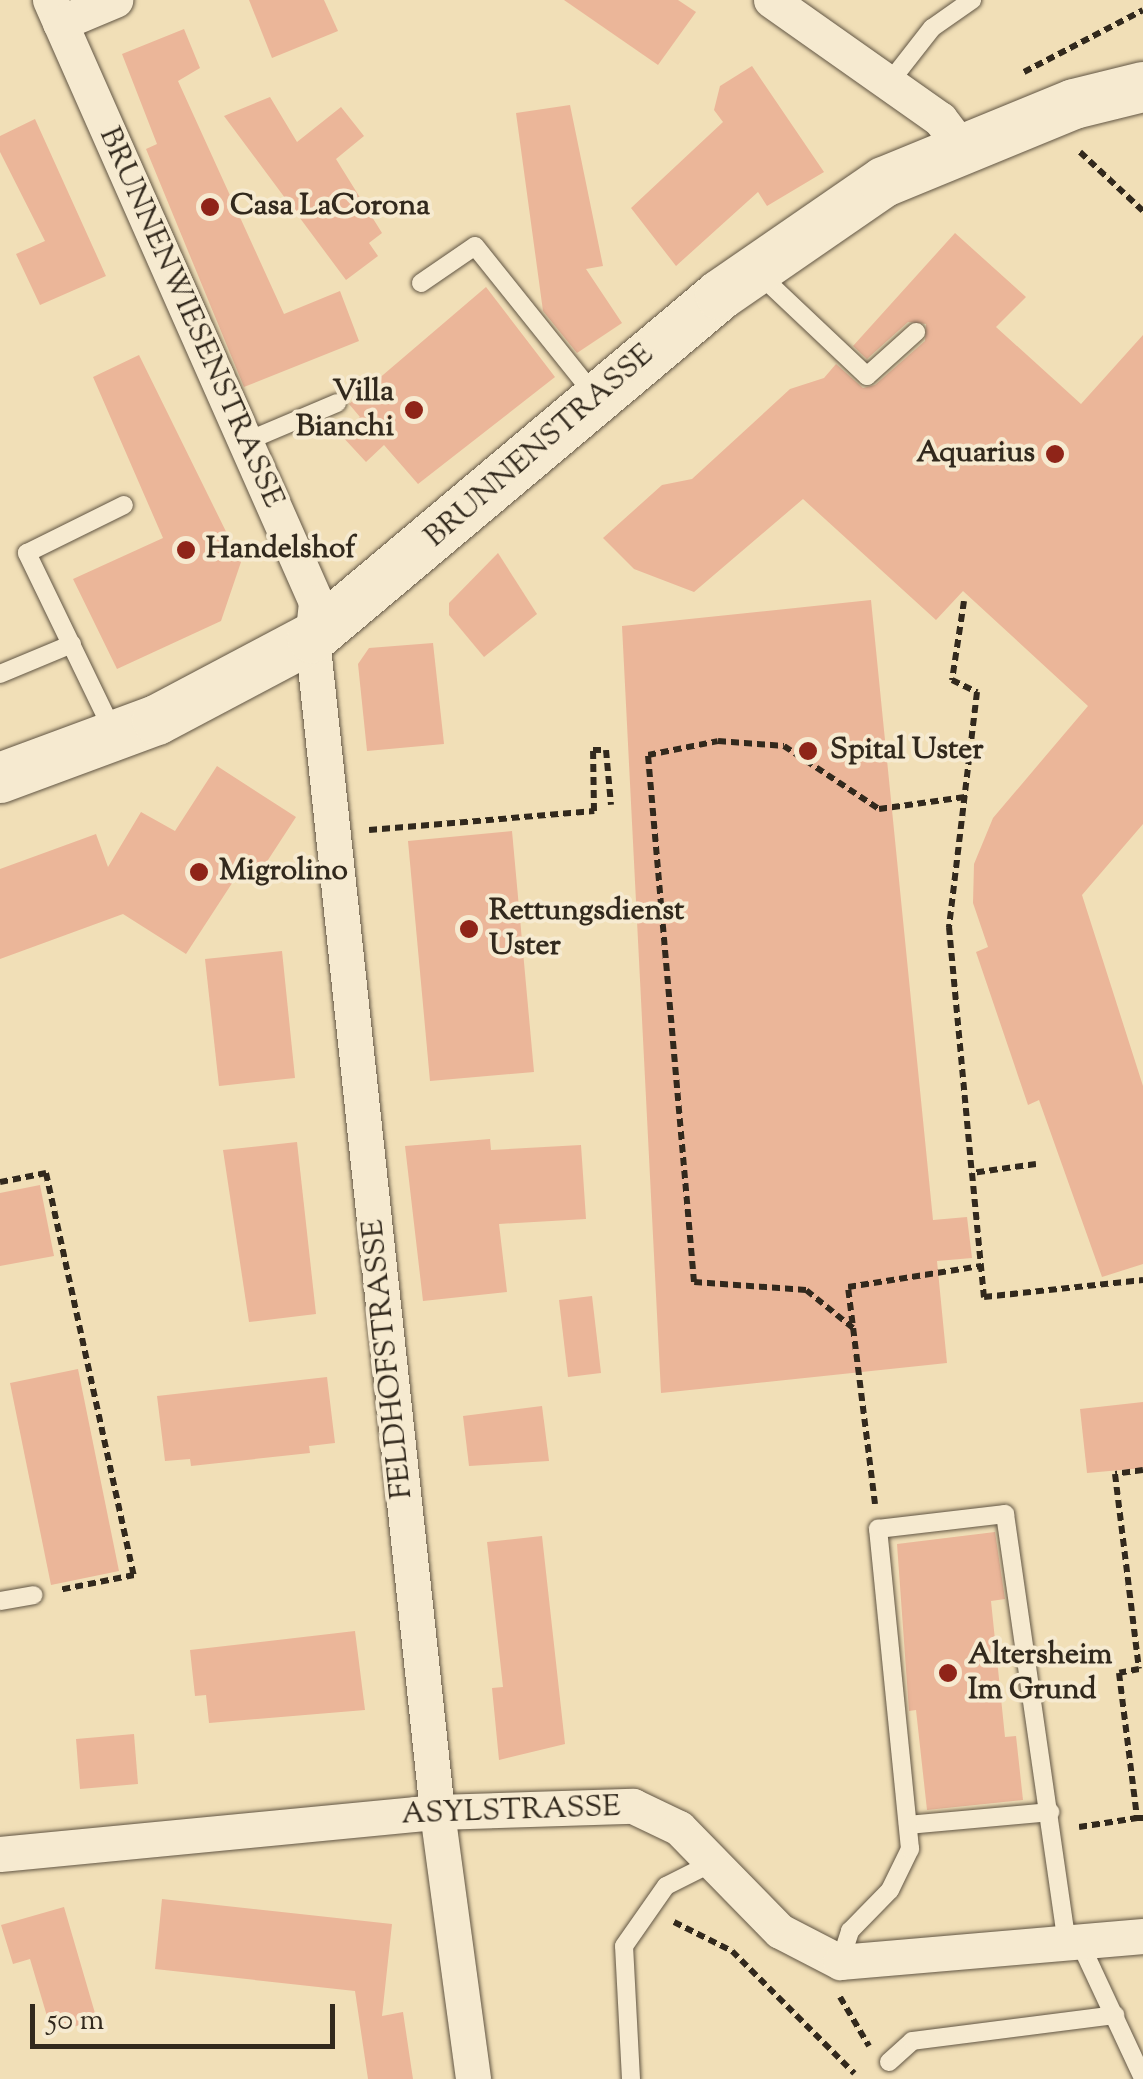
<!DOCTYPE html>
<style>
body{margin:0}
#map{position:relative;width:1143px;height:2079px;overflow:hidden;background:#f1dfb7;font-family:"Sorts Mill Goudy",serif}
div>[style]{position:absolute}
[style*='--x']{left:calc(var(--x)*1px);top:calc(var(--y)*1px);width:calc(var(--w)*1px);rotate:calc(var(--a)*1deg)}
.building>*{inset:0;background:#ebb699}
.path>*{height:6px;margin-top:-3px;transform-origin:0;background:repeating-linear-gradient(90deg,#32291d 0 8px,transparent 0 13px)}
.roads{filter:drop-shadow(0 0 2px #625644) drop-shadow(0 0 2px #625644)}
.lane>*{height:18px;margin:-9px;padding:0 9px;transform-origin:9px;border-radius:9px;background:#f6ead0}
.street>*{height:35px;margin:-17.5px;padding:0 17.5px;transform-origin:17.5px;border-radius:17.5px;background:#f6ead0}
.secondary>*{height:50px;margin:-25px;padding:0 25px;transform-origin:25px;border-radius:25px;background:#f6ead0}
.dots>*{width:28px;height:28px;translate:-50% -50%;box-sizing:border-box;border:5px solid #f6ead0;border-radius:50%}
span{translate:-50% -50%;white-space:nowrap;text-align:center;line-height:1.15;-webkit-text-stroke:8px #f6ead0;paint-order:stroke}
.poi-label{font-size:30px;color:#32291d;font-weight:700}
.left{translate:0 -50%;text-align:left}
.right{translate:-100% -50%;text-align:right}
.street-label{font-size:30px;color:#32291d}
.scale{position:absolute;left:30px;top:2004px;width:305px;height:45px;box-sizing:border-box;border:5px solid #32291d;border-top:0;padding-left:12px;font-size:30px;line-height:35px;white-space:nowrap;color:#32291d;-webkit-text-stroke:8px #f6ead0;paint-order:stroke}
</style>
<div id="map">
<div class="building">
<i style="clip-path:polygon(249px 0,324px 0,338px 31px,272px 58px)"></i>
<i style="clip-path:polygon(564px 0,678px 0,696px 12px,658px 65px)"></i>
<i style="clip-path:polygon(184px 29px,200px 68px,178px 81px,284px 314px,340px 291px,359px 341px,244px 387px,146px 149px,157px 144px,122px 54px)"></i>
<i style="clip-path:polygon(752px 66px,824px 172px,767px 206px,758px 192px,676px 266px,631px 208px,723px 122px,714px 110px,720px 86px)"></i>
<i style="clip-path:polygon(270px 97px,297px 142px,341px 107px,364px 136px,336px 159px,382px 233px,369px 243px,378px 256px,346px 280px,224px 116px)"></i>
<i style="clip-path:polygon(570px 105px,603px 266px,586px 269px,622px 323px,577px 353px,543px 311px,516px 113px)"></i>
<i style="clip-path:polygon(35px 119px,106px 276px,40px 305px,16px 254px,45px 241px,0 152px,0 136px)"></i>
<i style="clip-path:polygon(955px 233px,1026px 297px,996px 327px,1081px 404px,1143px 335px,1143px 824px,1082px 895px,1143px 1086px,1143px 1264px,1102px 1277px,1039px 1100px,1028px 1105px,976px 952px,988px 947px,973px 903px,974px 864px,993px 818px,1088px 706px,963px 591px,936px 620px,803px 499px,694px 592px,634px 569px,603px 538px,662px 485px,692px 479px,790px 389px,824px 378px,836px 364px,863px 388px,875px 385px,925px 341px,926px 324px,908px 322px,867px 359px,853px 346px)"></i>
<i style="clip-path:polygon(486px 287px,555px 377px,418px 484px,384px 445px,366px 462px,340px 434px,360px 417px,349px 404px)"></i>
<i style="clip-path:polygon(139px 355px,241px 562px,221px 621px,117px 669px,73px 579px,163px 538px,93px 377px)"></i>
<i style="clip-path:polygon(498px 553px,537px 614px,484px 657px,449px 615px,449px 603px)"></i>
<i style="clip-path:polygon(871px 600px,933px 1220px,967px 1217px,972px 1258px,937px 1261px,947px 1363px,661px 1393px,622px 626px)"></i>
<i style="clip-path:polygon(433px 643px,444px 744px,367px 751px,358px 664px,369px 648px)"></i>
<i style="clip-path:polygon(217px 766px,296px 817px,253px 883px,238px 874px,186px 954px,123px 914px,0 959px,0 869px,96px 834px,108px 867px,141px 812px,175px 831px)"></i>
<i style="clip-path:polygon(512px 831px,534px 1072px,430px 1081px,408px 841px)"></i>
<i style="clip-path:polygon(282px 951px,295px 1078px,219px 1086px,205px 959px)"></i>
<i style="clip-path:polygon(490px 1139px,491px 1150px,581px 1145px,586px 1219px,499px 1224px,507px 1292px,423px 1301px,405px 1146px)"></i>
<i style="clip-path:polygon(297px 1142px,316px 1314px,249px 1322px,223px 1150px)"></i>
<i style="clip-path:polygon(40px 1185px,54px 1256px,0 1266px,0 1193px)"></i>
<i style="clip-path:polygon(592px 1296px,601px 1373px,568px 1377px,559px 1300px)"></i>
<i style="clip-path:polygon(78px 1369px,119px 1571px,51px 1585px,10px 1383px)"></i>
<i style="clip-path:polygon(327px 1377px,335px 1443px,309px 1446px,310px 1453px,191px 1466px,190px 1459px,165px 1461px,157px 1396px)"></i>
<i style="clip-path:polygon(1143px 1402px,1143px 1468px,1087px 1473px,1080px 1409px)"></i>
<i style="clip-path:polygon(542px 1406px,549px 1461px,469px 1466px,463px 1416px)"></i>
<i style="clip-path:polygon(995px 1532px,1005px 1599px,991px 1601px,1005px 1737px,1016px 1736px,1023px 1800px,927px 1810px,916px 1710px,909px 1711px,897px 1544px)"></i>
<i style="clip-path:polygon(542px 1536px,565px 1744px,499px 1760px,492px 1688px,503px 1687px,487px 1542px)"></i>
<i style="clip-path:polygon(355px 1631px,365px 1710px,209px 1723px,206px 1695px,195px 1696px,190px 1650px)"></i>
<i style="clip-path:polygon(134px 1734px,138px 1784px,80px 1789px,76px 1739px)"></i>
<i style="clip-path:polygon(162px 1899px,392px 1924px,382px 2016px,403px 2012px,413px 2079px,368px 2079px,355px 1991px,155px 1969px)"></i>
<i style="clip-path:polygon(64px 1907px,97px 2020px,52px 2033px,30px 1959px,13px 1964px,1px 1925px)"></i>
</div>
<div class="path">
<i style="--x:1024;--y:72;--w:134;--a:-27.5"></i>
<i style="--x:1080;--y:152;--w:86;--a:43.1"></i>
<i style="--x:964;--y:601;--w:80;--a:98.6"></i>
<i style="--x:952;--y:680;--w:28;--a:26"></i>
<i style="--x:977;--y:692;--w:237;--a:96.8"></i>
<i style="--x:949;--y:927;--w:247;--a:84.7"></i>
<i style="--x:369;--y:830;--w:226;--a:-4.8"></i>
<i style="--x:594;--y:811;--w:61;--a:-90.9"></i>
<i style="--x:593;--y:750;--w:13;--a:0"></i>
<i style="--x:606;--y:750;--w:55;--a:84.8"></i>
<i style="--x:1036;--y:1164;--w:65;--a:172"></i>
<i style="--x:972;--y:1173;--w:125;--a:84.5"></i>
<i style="--x:984;--y:1297;--w:160;--a:-6.1"></i>
<i style="--x:0;--y:1182;--w:47;--a:-11.1"></i>
<i style="--x:46;--y:1173;--w:412;--a:77.7"></i>
<i style="--x:134;--y:1575;--w:76;--a:168.7"></i>
<i style="--x:853;--y:1328;--w:60;--a:-141"></i>
<i style="--x:806;--y:1290;--w:112;--a:-175.9"></i>
<i style="--x:694;--y:1282;--w:529;--a:-94.99"></i>
<i style="--x:648;--y:755;--w:71;--a:-11.3"></i>
<i style="--x:718;--y:741;--w:66;--a:4.3"></i>
<i style="--x:784;--y:746;--w:114;--a:33.6"></i>
<i style="--x:879;--y:809;--w:87;--a:-7.9"></i>
<i style="--x:1143;--y:1470;--w:28;--a:172"></i>
<i style="--x:1115;--y:1474;--w:196;--a:83"></i>
<i style="--x:1139;--y:1669;--w:20;--a:169"></i>
<i style="--x:1119;--y:1673;--w:146;--a:82.9"></i>
<i style="--x:1137;--y:1818;--w:6;--a:0"></i>
<i style="--x:875;--y:1504;--w:219;--a:-97.1"></i>
<i style="--x:848;--y:1287;--w:135;--a:-9"></i>
<i style="--x:1079;--y:1827;--w:59;--a:-8.8"></i>
<i style="--x:674;--y:1922;--w:65;--a:26.6"></i>
<i style="--x:732;--y:1951;--w:173;--a:45"></i>
<i style="--x:840;--y:1997;--w:57;--a:59.4"></i>
</div>
<div class="roads">
<div class="lane">
<i style="--x:889;--y:83;--w:70;--a:-52"></i>
<i style="--x:932;--y:28;--w:49;--a:-35"></i>
<i style="--x:758;--y:273;--w:150;--a:43.4"></i>
<i style="--x:867;--y:376;--w:66;--a:-41.9"></i>
<i style="--x:421;--y:283;--w:65;--a:-34.4"></i>
<i style="--x:475;--y:246;--w:193;--a:51.3"></i>
<i style="--x:245;--y:442;--w:100;--a:-23"></i>
<i style="--x:0;--y:674;--w:78;--a:-22.6"></i>
<i style="--x:113;--y:731;--w:198;--a:-115.8"></i>
<i style="--x:27;--y:553;--w:108;--a:-26.3"></i>
<i style="--x:0;--y:1601;--w:34;--a:-10"></i>
<i style="--x:908;--y:1825;--w:143;--a:-5.2"></i>
<i style="--x:1080;--y:1943;--w:149;--a:65"></i>
<i style="--x:840;--y:1962;--w:33;--a:-72"></i>
<i style="--x:850;--y:1931;--w:57;--a:-45.7"></i>
<i style="--x:890;--y:1890;--w:46;--a:-64"></i>
<i style="--x:910;--y:1849;--w:322;--a:-95.7"></i>
<i style="--x:878;--y:1529;--w:128;--a:-6.7"></i>
<i style="--x:1005;--y:1514;--w:433;--a:81.8"></i>
<i style="--x:889;--y:2062;--w:31;--a:-42"></i>
<i style="--x:912;--y:2041;--w:205;--a:-7.3"></i>
<i style="--x:631;--y:2079;--w:133;--a:-93"></i>
<i style="--x:624;--y:1946;--w:73;--a:-55"></i>
<i style="--x:666;--y:1886;--w:54;--a:-26.6"></i>
</div>
<div class="street">
<i style="--x:50;--y:0;--w:658;--a:66.16"></i>
<i style="--x:316;--y:602;--w:36;--a:96"></i>
<i style="--x:312;--y:638;--w:1181;--a:83.92"></i>
<i style="--x:437;--y:1812;--w:269;--a:82.3"></i>
<i style="--x:771;--y:0;--w:207;--a:35.2"></i>
<i style="--x:940;--y:119;--w:38;--a:53"></i>
<i style="--x:60;--y:23;--w:60;--a:-22.7"></i>
<i style="--x:0;--y:1854;--w:439;--a:-5.5"></i>
<i style="--x:437;--y:1812;--w:196;--a:-1.8"></i>
<i style="--x:633;--y:1806;--w:51;--a:25.6"></i>
<i style="--x:679;--y:1828;--w:144;--a:45.6"></i>
<i style="--x:780;--y:1931;--w:68;--a:27.3"></i>
<i style="--x:840;--y:1962;--w:304;--a:-4.9"></i>
</div>
<div class="secondary">
<i style="--x:0;--y:778;--w:167;--a:-20.3"></i>
<i style="--x:157;--y:720;--w:175;--a:-27.9"></i>
<i style="--x:312;--y:638;--w:533;--a:-40.05"></i>
<i style="--x:720;--y:295;--w:199;--a:-34.6"></i>
<i style="--x:884;--y:182;--w:205;--a:-22.3"></i>
<i style="--x:1074;--y:104;--w:71;--a:-13.8"></i>
</div>
</div>
<div class="dots">
<i style="left:210px;top:207px;background:#8f2418"></i>
<i style="left:414px;top:410px;background:#8f2418"></i>
<i style="left:1055px;top:454px;background:#8f2418"></i>
<i style="left:186px;top:550px;background:#8f2418"></i>
<i style="left:808px;top:751px;background:#8f2418"></i>
<i style="left:199px;top:872px;background:#8f2418"></i>
<i style="left:469px;top:929px;background:#8f2418"></i>
<i style="left:948px;top:1673px;background:#8f2418"></i>
</div>
<div class="poi-label">
<span class="left" style="left:230px;top:207px">Casa LaCorona</span>
<span class="right" style="left:394px;top:410px">Villa<br>Bianchi</span>
<span class="right" style="left:1035px;top:454px">Aquarius</span>
<span class="left" style="left:206px;top:550px">Handelshof</span>
<span class="left" style="left:830px;top:751px">Spital Uster</span>
<span class="left" style="left:219px;top:872px">Migrolino</span>
<span class="left" style="left:489px;top:929px">Rettungsdienst<br>Uster</span>
<span class="left" style="left:968px;top:1673px">Altersheim<br>Im Grund</span>
</div>
<div class="street-label">
<span style="left:190px;top:318px;rotate:66deg">BRUNNENWIESENSTRASSE</span>
<span style="left:540px;top:447px;rotate:-41deg">BRUNNENSTRASSE</span>
<span style="left:389px;top:1359px;rotate:-96deg">FELDHOFSTRASSE</span>
<span style="left:511px;top:1812px;rotate:-2deg">ASYLSTRASSE</span>
</div>
<div class="scale">50 m</div>
</div>
